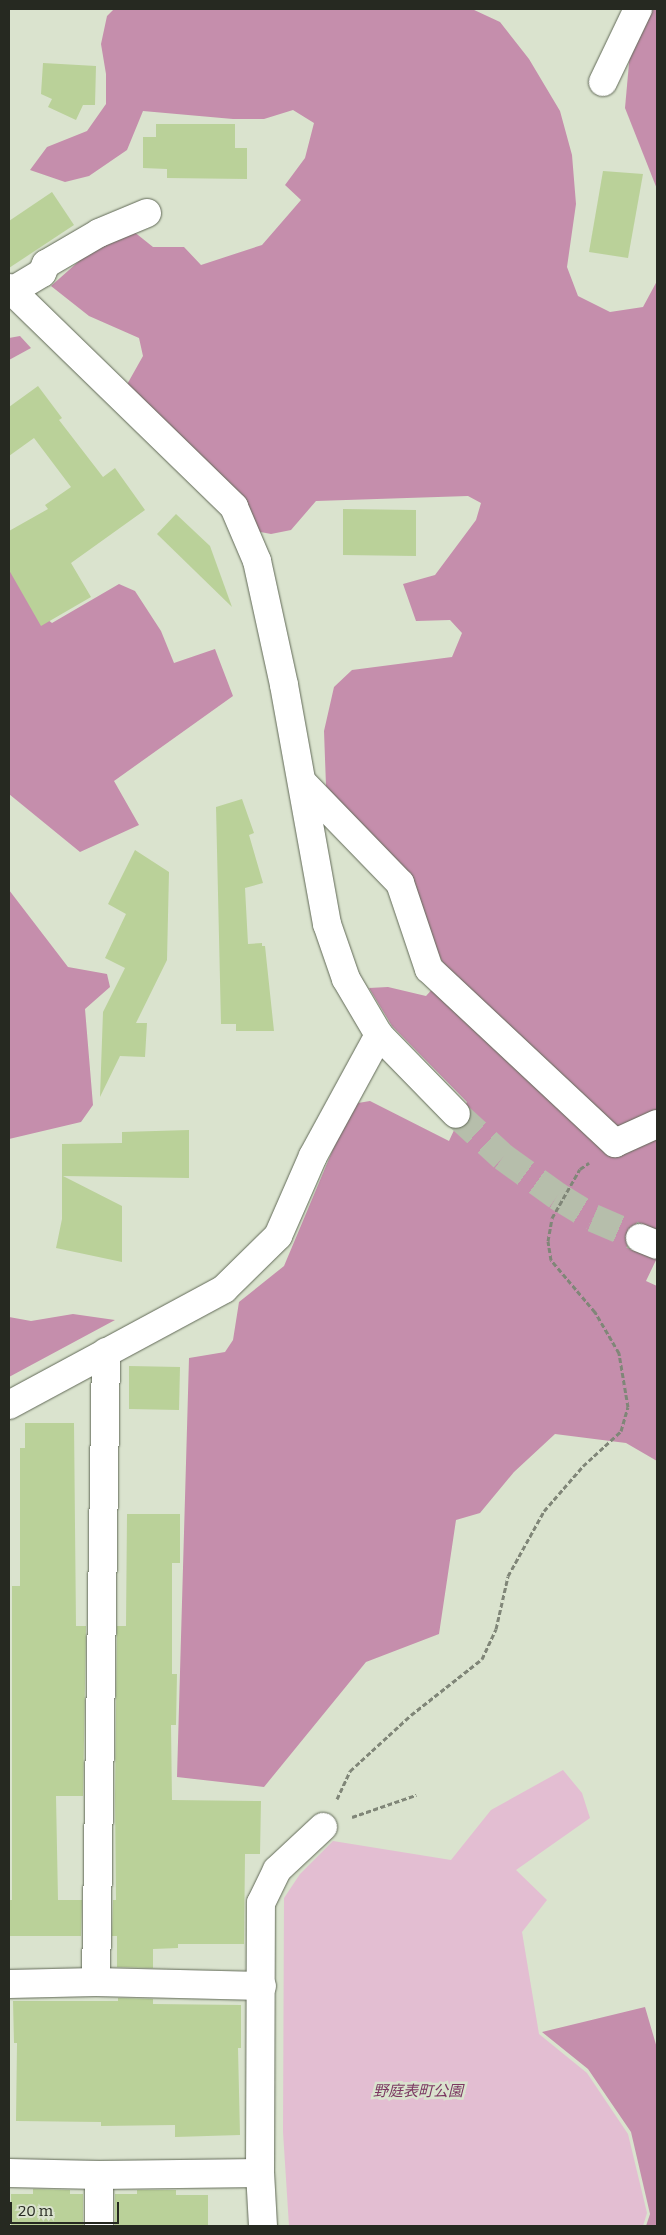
<!DOCTYPE html>
<meta charset="utf-8">
<style>
body{margin:0}
#map{position:relative;width:666px;height:2235px;overflow:hidden;background:#dae3ce;font-family:Bitter,"Noto Sans JP",serif}
div>[style]{position:absolute}
[style*='--x']{left:calc(var(--x)*1px);top:calc(var(--y)*1px);width:calc(var(--w)*1px);rotate:calc(var(--a)*1deg)}
.green>*{inset:0;background:#e3bed2}
.forest>*{inset:0;background:#c58eac}
.building>*{inset:0;background:#bad199}
.minor-tunnel>*{height:28px;margin-top:-14px;transform-origin:0;background:repeating-linear-gradient(90deg,#b6beab 0 28px,transparent 0 42px)}
.path>*{height:3px;margin-top:-1.5px;transform-origin:0;background:repeating-linear-gradient(90deg,#808678 0 5px,transparent 0 7.5px)}
.roads{filter:drop-shadow(0 0 1px #616957) drop-shadow(0 0 1px #616957)}
.minor>*{height:28px;margin:-14px;padding:0 14px;transform-origin:14px;border-radius:14px;background:#fff}
span{translate:-50% -50%;white-space:nowrap;text-align:center;line-height:1.15;-webkit-text-stroke:5px #dae3ce;paint-order:stroke}
.park-label{font-size:15px;color:#7b3761;font-style:italic}
.frame{position:absolute;inset:0;border:10px solid #262921;pointer-events:none}
.scale{position:absolute;left:10px;top:2202px;width:109px;height:22px;box-sizing:border-box;border:2px solid #262921;border-top:0;padding-left:6px;font-size:15px;line-height:18px;white-space:nowrap;color:#262921;-webkit-text-stroke:4px #dae3ce;paint-order:stroke}
</style>
<div id="map">
<div class="green">
<i style="clip-path:polygon(563px 1770px,582px 1793px,590px 1818px,516px 1870px,547px 1900px,522px 1932px,539px 2034px,587px 2073px,628px 2134px,647px 2213px,643px 2226px,289px 2226px,283px 2132px,284px 1898px,300px 1874px,333px 1841px,451px 1860px,491px 1810px)"></i>
</div>
<div class="forest">
<i style="clip-path:polygon(114px 9px,472px 9px,500px 22px,529px 59px,560px 111px,572px 155px,576px 204px,567px 267px,578px 296px,610px 312px,643px 307px,657px 281px,657px 1258px,646px 1281px,657px 1286px,657px 1461px,626px 1443px,555px 1434px,514px 1472px,480px 1513px,456px 1520px,439px 1634px,366px 1662px,264px 1787px,177px 1777px,189px 1358px,225px 1352px,233px 1340px,239px 1302px,284px 1266px,352px 1104px,370px 1101px,449px 1141px,467px 1102px,392px 1026px,369px 988px,388px 987px,426px 996px,448px 972px,422px 924px,411px 882px,326px 786px,324px 731px,334px 687px,352px 670px,452px 657px,462px 633px,450px 620px,416px 621px,403px 584px,435px 575px,476px 520px,481px 503px,468px 496px,316px 501px,291px 530px,271px 534px,240px 528px,125px 388px,143px 356px,139px 338px,89px 316px,51px 286px,96px 246px,128px 227px,153px 247px,184px 247px,201px 265px,262px 245px,301px 200px,285px 185px,305px 158px,314px 123px,293px 110px,264px 119px,233px 119px,143px 111px,127px 150px,89px 176px,65px 182px,30px 170px,47px 147px,87px 131px,106px 104px,106px 74px,101px 44px,107px 16px)"></i>
<i style="clip-path:polygon(643px 9px,657px 9px,657px 189px,625px 108px,631px 41px)"></i>
<i style="clip-path:polygon(20px 336px,31px 348px,9px 360px,9px 338px)"></i>
<i style="clip-path:polygon(9px 565px,31px 607px,52px 623px,119px 584px,135px 591px,161px 631px,174px 663px,215px 649px,233px 696px,114px 781px,139px 825px,80px 852px,9px 794px)"></i>
<i style="clip-path:polygon(9px 890px,68px 967px,107px 974px,110px 987px,85px 1009px,93px 1105px,81px 1122px,9px 1139px)"></i>
<i style="clip-path:polygon(73px 1314px,115px 1320px,9px 1377px,9px 1317px,31px 1321px)"></i>
<i style="clip-path:polygon(645px 2007px,657px 2048px,657px 2226px,646px 2226px,650px 2214px,631px 2132px,588px 2069px,542px 2032px)"></i>
</div>
<div class="building">
<i style="clip-path:polygon(43px 63px,96px 66px,95px 105px,83px 105px,76px 120px,48px 107px,52px 99px,41px 94px)"></i>
<i style="clip-path:polygon(156px 124px,235px 124px,235px 148px,247px 148px,247px 179px,167px 178px,167px 169px,143px 168px,143px 137px,156px 137px)"></i>
<i style="clip-path:polygon(603px 171px,643px 174px,628px 258px,589px 252px)"></i>
<i style="clip-path:polygon(52px 192px,74px 225px,9px 268px,9px 221px)"></i>
<i style="clip-path:polygon(38px 386px,62px 418px,59px 420px,103px 477px,115px 468px,145px 510px,71px 563px,91px 597px,41px 626px,9px 570px,9px 531px,48px 509px,45px 505px,71px 487px,34px 438px,9px 456px,9px 407px)"></i>
<i style="clip-path:polygon(343px 509px,416px 510px,416px 556px,343px 555px)"></i>
<i style="clip-path:polygon(176px 514px,210px 546px,232px 607px,157px 534px)"></i>
<i style="clip-path:polygon(242px 799px,254px 833px,249px 835px,263px 883px,245px 888px,248px 944px,262px 943px,262px 946px,265px 946px,274px 1031px,236px 1031px,236px 1024px,221px 1024px,216px 807px)"></i>
<i style="clip-path:polygon(135px 850px,169px 872px,167px 960px,136px 1023px,147px 1023px,145px 1057px,120px 1056px,100px 1097px,103px 1012px,125px 968px,105px 958px,126px 914px,108px 904px)"></i>
<i style="clip-path:polygon(189px 1130px,189px 1178px,63px 1176px,122px 1206px,122px 1262px,56px 1248px,62px 1219px,62px 1144px,122px 1143px,122px 1132px)"></i>
<i style="clip-path:polygon(129px 1366px,180px 1367px,179px 1410px,129px 1409px)"></i>
<i style="clip-path:polygon(25px 1423px,74px 1423px,76px 1626px,86px 1626px,83px 1796px,56px 1796px,58px 1900px,82px 1900px,81px 1936px,9px 1936px,9px 1900px,12px 1900px,12px 1586px,20px 1586px,20px 1448px,25px 1448px)"></i>
<i style="clip-path:polygon(127px 1514px,180px 1514px,180px 1563px,172px 1563px,172px 1674px,177px 1674px,176px 1725px,171px 1725px,172px 1800px,261px 1801px,260px 1854px,245px 1854px,244px 1944px,178px 1944px,178px 1948px,153px 1949px,153px 1968px,117px 1967px,117px 1936px,112px 1936px,113px 1900px,116px 1900px,115px 1796px,117px 1626px,126px 1626px)"></i>
<i style="clip-path:polygon(118px 1998px,153px 1999px,153px 2004px,241px 2005px,241px 2048px,238px 2048px,240px 2135px,175px 2137px,175px 2125px,101px 2126px,101px 2122px,16px 2121px,17px 2043px,14px 2043px,13px 2001px,118px 2001px)"></i>
<i style="clip-path:polygon(33px 2189px,70px 2190px,70px 2194px,83px 2194px,83px 2226px,11px 2226px,11px 2194px,33px 2194px)"></i>
<i style="clip-path:polygon(137px 2190px,176px 2190px,176px 2195px,208px 2195px,208px 2226px,115px 2226px,115px 2194px,137px 2194px)"></i>
</div>
<div class="minor-tunnel">
<i style="--x:456;--y:1114;--w:64;--a:42.5"></i>
<i style="--x:503;--y:1157;--w:67;--a:35.8"></i>
<i style="--x:557;--y:1196;--w:42;--a:31.4"></i>
<i style="--x:593;--y:1218;--w:51;--a:23.1"></i>
</div>
<div class="path">
<i style="--x:337;--y:1799;--w:31;--a:-65"></i>
<i style="--x:350;--y:1771;--w:83;--a:-42.6"></i>
<i style="--x:411;--y:1715;--w:90;--a:-38.3"></i>
<i style="--x:482;--y:1659;--w:33;--a:-65"></i>
<i style="--x:496;--y:1629;--w:54;--a:-77.2"></i>
<i style="--x:508;--y:1576;--w:74;--a:-61"></i>
<i style="--x:544;--y:1511;--w:60;--a:-49.1"></i>
<i style="--x:583;--y:1466;--w:52;--a:-42.6"></i>
<i style="--x:621;--y:1431;--w:25;--a:-74"></i>
<i style="--x:628;--y:1407;--w:55;--a:-99.5"></i>
<i style="--x:619;--y:1353;--w:48;--a:-120.3"></i>
<i style="--x:595;--y:1312;--w:68;--a:-130.2"></i>
<i style="--x:551;--y:1260;--w:19;--a:-99"></i>
<i style="--x:548;--y:1241;--w:23;--a:-80"></i>
<i style="--x:552;--y:1218;--w:56;--a:-60.3"></i>
<i style="--x:580;--y:1169;--w:11;--a:-34"></i>
<i style="--x:352;--y:1817;--w:68;--a:-19"></i>
</div>
<div class="roads">
<div class="minor">
<i style="--x:603;--y:82;--w:81;--a:-64.4"></i>
<i style="--x:9;--y:288;--w:314;--a:44.2"></i>
<i style="--x:234;--y:507;--w:59;--a:66.9"></i>
<i style="--x:257;--y:561;--w:127;--a:77.7"></i>
<i style="--x:284;--y:685;--w:243;--a:79.8"></i>
<i style="--x:327;--y:924;--w:58;--a:70.9"></i>
<i style="--x:346;--y:979;--w:65;--a:59.5"></i>
<i style="--x:379;--y:1035;--w:110;--a:45.7"></i>
<i style="--x:12;--y:291;--w:35;--a:-31"></i>
<i style="--x:42;--y:273;--w:10;--a:-66"></i>
<i style="--x:46;--y:264;--w:61;--a:-30.3"></i>
<i style="--x:99;--y:233;--w:52;--a:-22.6"></i>
<i style="--x:302;--y:782;--w:141;--a:45.9"></i>
<i style="--x:400;--y:883;--w:91;--a:71.4"></i>
<i style="--x:429;--y:969;--w:255;--a:43.1"></i>
<i style="--x:615;--y:1143;--w:46;--a:-24.3"></i>
<i style="--x:640;--y:1238;--w:18;--a:22"></i>
<i style="--x:9;--y:1405;--w:244;--a:-28.3"></i>
<i style="--x:224;--y:1289;--w:76;--a:-44.5"></i>
<i style="--x:278;--y:1236;--w:87;--a:-66.4"></i>
<i style="--x:313;--y:1156;--w:138;--a:-61.4"></i>
<i style="--x:96;--y:1982;--w:630;--a:-89.09"></i>
<i style="--x:9;--y:1984;--w:87;--a:-1.3"></i>
<i style="--x:96;--y:1982;--w:166;--a:1.4"></i>
<i style="--x:9;--y:2173;--w:90;--a:1.3"></i>
<i style="--x:99;--y:2175;--w:161;--a:-0.7"></i>
<i style="--x:99;--y:2226;--w:51;--a:-90"></i>
<i style="--x:263;--y:2226;--w:53;--a:-93.2"></i>
<i style="--x:260;--y:2173;--w:270;--a:-89.8"></i>
<i style="--x:261;--y:1903;--w:37;--a:-64"></i>
<i style="--x:277;--y:1870;--w:63;--a:-43.1"></i>
</div>
</div>
<div class="park-label">
<span style="left:418px;top:2092px">野庭表町公園</span>
</div>
<div class="frame"></div>
<div class="scale">20 m</div>
</div>
